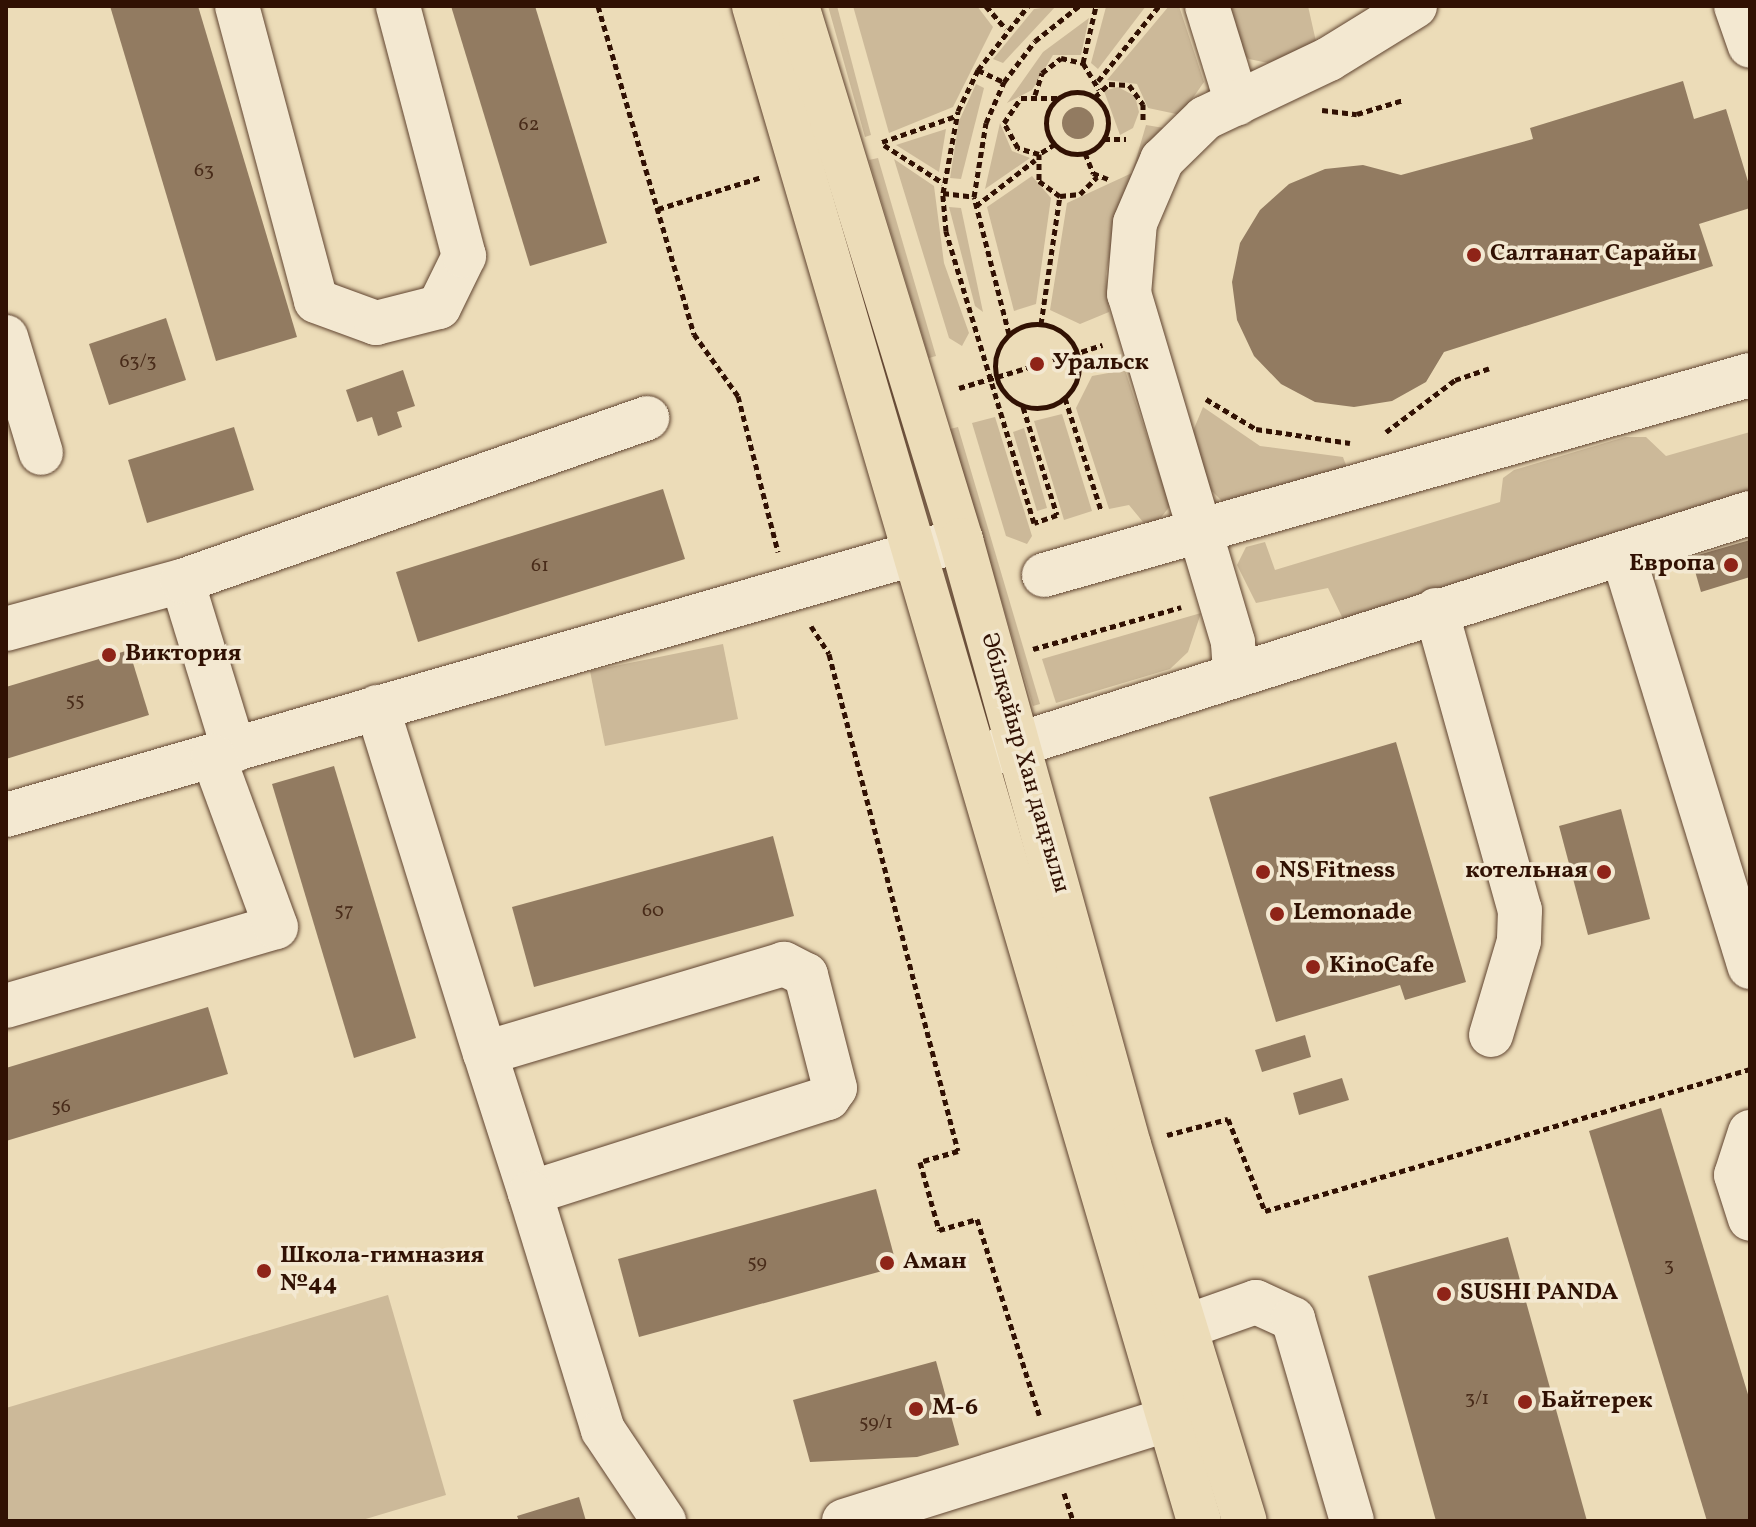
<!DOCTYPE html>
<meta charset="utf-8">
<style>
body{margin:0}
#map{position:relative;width:1756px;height:1527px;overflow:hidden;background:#ecdcb8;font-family:Vollkorn,serif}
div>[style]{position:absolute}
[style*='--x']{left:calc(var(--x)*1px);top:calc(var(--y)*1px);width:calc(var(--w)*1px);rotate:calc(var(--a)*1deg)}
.green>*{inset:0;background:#ccb999}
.building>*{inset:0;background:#927b61}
.round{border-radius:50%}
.path>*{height:5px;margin-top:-2.5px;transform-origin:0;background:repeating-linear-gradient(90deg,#311103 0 6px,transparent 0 10px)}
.path>.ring{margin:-2.5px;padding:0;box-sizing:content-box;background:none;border:5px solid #311103;border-radius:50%}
.roads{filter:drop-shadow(0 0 2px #604430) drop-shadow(0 0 2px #604430)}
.minor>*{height:44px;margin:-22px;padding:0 22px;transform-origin:22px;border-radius:22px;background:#f3e8d1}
.major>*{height:44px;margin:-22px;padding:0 22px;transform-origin:22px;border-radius:22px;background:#ecdcb8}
.dots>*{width:22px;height:22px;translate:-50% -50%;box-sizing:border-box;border:4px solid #f3e8d1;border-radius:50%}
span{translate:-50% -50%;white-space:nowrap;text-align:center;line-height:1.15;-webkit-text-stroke:7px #f3e8d1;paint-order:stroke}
.number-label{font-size:20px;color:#492c1a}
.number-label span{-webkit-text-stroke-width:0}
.poi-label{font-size:24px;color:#311103;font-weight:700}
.left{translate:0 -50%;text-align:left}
.right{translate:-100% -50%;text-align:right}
.street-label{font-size:24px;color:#311103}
.frame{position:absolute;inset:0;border:8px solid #311103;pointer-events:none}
</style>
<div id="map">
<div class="green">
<i style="clip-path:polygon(828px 6px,837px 6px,871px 135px,865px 137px)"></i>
<i style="clip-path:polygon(853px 6px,977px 6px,993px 27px,953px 107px,889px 133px)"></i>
<i style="clip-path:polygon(1056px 6px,1003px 63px,993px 59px,1034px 9px)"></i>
<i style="clip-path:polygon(1146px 6px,1098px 69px,1091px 63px,1106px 7px)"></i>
<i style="clip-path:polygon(1169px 6px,1179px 6px,1204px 82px,1181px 115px,1148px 108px,1137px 84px,1107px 80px)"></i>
<i style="clip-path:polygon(1228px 6px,1308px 6px,1317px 46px,1268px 63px,1249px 59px,1237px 49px)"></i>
<i style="clip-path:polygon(1089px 18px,1081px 55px,1053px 55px,1032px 90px,1007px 103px,1043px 52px)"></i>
<i style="clip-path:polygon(976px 84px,984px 88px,961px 179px,950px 178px,959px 121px)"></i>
<i style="clip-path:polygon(1118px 87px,1135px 96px,1139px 112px,1133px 128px,1120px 135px,1104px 91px)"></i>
<i style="clip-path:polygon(1000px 123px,1012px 151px,1030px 158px,985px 189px)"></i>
<i style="clip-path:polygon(1146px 125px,1164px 128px,1115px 228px,1106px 274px,1109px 312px,1080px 324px,1050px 310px,1067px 203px,1132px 173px)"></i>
<i style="clip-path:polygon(946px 129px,939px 172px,896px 145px)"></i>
<i style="clip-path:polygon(878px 158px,936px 356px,929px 358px,869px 160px)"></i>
<i style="clip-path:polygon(894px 159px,934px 186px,944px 263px,969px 333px,962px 346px,949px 338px)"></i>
<i style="clip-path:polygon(1032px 176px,1051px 198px,1036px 304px,1014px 311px,987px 207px)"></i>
<i style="clip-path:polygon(949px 207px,961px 208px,983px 312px,975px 306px)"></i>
<i style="clip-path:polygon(1125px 370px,1170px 506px,1156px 524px,1143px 522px,1129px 505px,1109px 509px,1076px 408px,1092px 376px)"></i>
<i style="clip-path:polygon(1203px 407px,1260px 446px,1343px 457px,1349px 473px,1222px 501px,1209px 488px,1193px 431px)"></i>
<i style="clip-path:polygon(1062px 414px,1092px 511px,1064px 520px,1034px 421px)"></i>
<i style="clip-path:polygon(995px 417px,1032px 536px,1027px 544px,1006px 536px,972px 423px)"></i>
<i style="clip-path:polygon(958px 427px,1040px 704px,1033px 706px,950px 429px)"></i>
<i style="clip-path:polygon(1024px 428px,1047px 508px,1037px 511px,1013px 432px)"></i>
<i style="clip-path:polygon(1750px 432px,1750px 494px,1343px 619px,1328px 588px,1256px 603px,1237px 565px,1246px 547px,1265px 542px,1275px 570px,1500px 502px,1503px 478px,1514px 470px,1625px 437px,1646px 437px,1666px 456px)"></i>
<i style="clip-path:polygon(1201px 613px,1188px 652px,1170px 669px,1056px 703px,1042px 659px)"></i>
<i style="clip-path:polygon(723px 644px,738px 719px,605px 746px,590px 671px)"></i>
<i style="clip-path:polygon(388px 1295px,446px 1495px,359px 1521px,6px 1521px,6px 1408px)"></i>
</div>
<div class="building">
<i style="clip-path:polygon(110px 6px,198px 6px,297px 337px,216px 361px)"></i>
<i style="clip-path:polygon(451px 6px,535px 6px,607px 243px,530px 266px)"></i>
<i style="clip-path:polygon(1683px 81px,1694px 119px,1726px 109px,1750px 188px,1750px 208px,1699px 224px,1713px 266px,1444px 352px,1426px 382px,1392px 401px,1354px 407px,1315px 402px,1281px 384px,1254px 356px,1237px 320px,1232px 282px,1240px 243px,1260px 210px,1289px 184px,1325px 169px,1363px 165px,1401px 175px,1533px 139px,1530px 128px)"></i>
<i class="round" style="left:1062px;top:107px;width:32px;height:32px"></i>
<i style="clip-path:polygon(166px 318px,186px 380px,109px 405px,89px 344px)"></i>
<i style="clip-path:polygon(403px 370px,415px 406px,397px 412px,402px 427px,378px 436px,372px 417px,357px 422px,346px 390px)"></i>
<i style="clip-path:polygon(234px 427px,254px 490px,147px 523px,128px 460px)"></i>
<i style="clip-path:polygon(663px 489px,685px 559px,418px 642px,396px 572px)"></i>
<i style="clip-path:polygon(1750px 540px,1750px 577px,1701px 592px,1691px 557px)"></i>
<i style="clip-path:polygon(129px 650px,149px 715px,6px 759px,6px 687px)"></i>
<i style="clip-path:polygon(1396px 742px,1466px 982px,1405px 1000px,1400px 985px,1276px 1022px,1209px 797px)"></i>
<i style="clip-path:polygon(334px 766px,416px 1038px,354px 1058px,272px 784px)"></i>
<i style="clip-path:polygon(1621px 809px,1650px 919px,1588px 935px,1559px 826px)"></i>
<i style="clip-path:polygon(773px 836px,794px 916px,534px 987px,512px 907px)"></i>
<i style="clip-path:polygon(208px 1007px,228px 1074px,6px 1141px,6px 1068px)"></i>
<i style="clip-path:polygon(1305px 1035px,1311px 1057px,1262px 1072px,1255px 1050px)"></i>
<i style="clip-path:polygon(1342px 1078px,1349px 1100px,1299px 1115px,1293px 1093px)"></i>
<i style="clip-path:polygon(1661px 1108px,1750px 1401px,1750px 1521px,1707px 1521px,1589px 1131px)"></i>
<i style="clip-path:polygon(876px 1189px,897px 1267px,639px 1337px,618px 1259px)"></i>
<i style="clip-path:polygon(1508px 1237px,1587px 1521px,1436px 1521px,1368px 1276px)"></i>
<i style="clip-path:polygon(936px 1361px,959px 1445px,917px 1457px,810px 1462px,793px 1400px)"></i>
<i style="clip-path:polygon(579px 1497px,586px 1521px,519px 1521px,517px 1516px)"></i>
</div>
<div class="path">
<i style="--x:598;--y:6;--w:342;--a:73.7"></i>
<i style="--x:694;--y:334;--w:76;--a:54.6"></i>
<i style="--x:738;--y:396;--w:161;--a:75.6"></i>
<i style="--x:986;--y:6;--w:30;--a:49"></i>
<i style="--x:1083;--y:63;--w:58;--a:-77.2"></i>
<i style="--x:978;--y:70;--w:29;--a:25"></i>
<i style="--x:1098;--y:81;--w:97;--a:-50.9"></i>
<i class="ring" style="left:1046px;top:92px;width:57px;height:57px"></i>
<i style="--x:1035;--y:95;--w:23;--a:-72"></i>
<i style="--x:1042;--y:73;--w:24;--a:-38"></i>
<i style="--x:1061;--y:58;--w:23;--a:13"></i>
<i style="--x:1083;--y:63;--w:31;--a:59"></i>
<i style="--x:1095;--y:97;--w:19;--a:-43"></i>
<i style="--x:1109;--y:84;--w:20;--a:3"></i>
<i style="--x:1129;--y:85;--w:24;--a:54"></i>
<i style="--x:1143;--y:104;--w:17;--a:90"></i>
<i style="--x:1322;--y:110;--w:35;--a:7"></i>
<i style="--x:1357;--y:114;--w:48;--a:-16.9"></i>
<i style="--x:1104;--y:139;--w:22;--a:0"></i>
<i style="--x:882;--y:142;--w:78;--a:-19.4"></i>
<i style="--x:1055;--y:144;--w:19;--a:148"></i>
<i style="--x:1039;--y:154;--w:22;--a:-164"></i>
<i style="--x:1018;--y:148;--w:29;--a:-119"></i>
<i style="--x:1004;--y:123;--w:30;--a:-56"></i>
<i style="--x:1021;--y:98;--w:37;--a:0"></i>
<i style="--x:884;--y:145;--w:70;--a:32.8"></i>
<i style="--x:1085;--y:153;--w:22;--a:68"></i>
<i style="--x:1093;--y:173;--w:16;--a:22"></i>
<i style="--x:1039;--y:154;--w:27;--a:90"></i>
<i style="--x:1039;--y:181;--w:26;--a:36"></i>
<i style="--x:1060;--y:196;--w:20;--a:-6"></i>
<i style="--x:1080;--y:194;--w:24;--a:-45"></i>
<i style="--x:943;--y:193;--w:31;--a:7"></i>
<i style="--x:976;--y:206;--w:75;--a:-37.9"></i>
<i style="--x:658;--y:209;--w:109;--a:-17.1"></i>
<i class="ring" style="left:995px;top:324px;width:79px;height:79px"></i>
<i style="--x:1041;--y:324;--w:129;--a:-81.6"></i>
<i style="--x:1009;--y:334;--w:141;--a:-104.3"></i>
<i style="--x:974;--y:197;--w:75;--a:-80.8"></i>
<i style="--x:986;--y:123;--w:45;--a:-66.3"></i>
<i style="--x:1004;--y:82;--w:51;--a:-52.9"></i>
<i style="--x:1035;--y:41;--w:56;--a:-38.5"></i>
<i style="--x:1053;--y:361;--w:52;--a:-18.1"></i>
<i style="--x:959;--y:388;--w:71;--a:-16.4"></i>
<i style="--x:1065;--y:398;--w:118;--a:72.2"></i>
<i style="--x:1206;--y:399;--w:58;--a:31"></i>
<i style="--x:1256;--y:429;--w:95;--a:8.5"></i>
<i style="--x:1023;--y:407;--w:113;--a:72.5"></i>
<i style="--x:1057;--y:515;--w:24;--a:161"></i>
<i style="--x:1034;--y:523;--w:305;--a:-106.8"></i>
<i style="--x:946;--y:231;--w:38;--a:-95"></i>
<i style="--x:943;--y:193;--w:83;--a:-79.6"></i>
<i style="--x:958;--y:111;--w:46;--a:-64"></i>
<i style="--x:978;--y:70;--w:81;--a:-52"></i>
<i style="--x:1386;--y:432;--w:86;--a:-37"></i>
<i style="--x:1455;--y:380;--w:36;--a:-19"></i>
<i style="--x:811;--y:626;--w:33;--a:57"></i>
<i style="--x:829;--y:654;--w:513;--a:75.45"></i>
<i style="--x:958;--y:1151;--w:40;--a:164"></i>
<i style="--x:920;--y:1162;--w:71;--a:74.4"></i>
<i style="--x:939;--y:1230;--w:40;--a:-16"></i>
<i style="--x:977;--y:1219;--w:206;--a:72.4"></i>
<i style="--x:1033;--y:649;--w:154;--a:-15.8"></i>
<i style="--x:1167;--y:1135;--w:63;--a:-14.7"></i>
<i style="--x:1228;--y:1119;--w:99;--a:68.1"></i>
<i style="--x:1265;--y:1211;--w:505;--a:-16.32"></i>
<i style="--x:1064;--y:1493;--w:29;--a:72"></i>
</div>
<div class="roads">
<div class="minor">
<i style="--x:237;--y:6;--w:305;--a:75"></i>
<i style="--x:316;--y:301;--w:64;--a:20.1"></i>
<i style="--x:376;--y:323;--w:65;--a:-14.3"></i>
<i style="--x:439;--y:307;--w:57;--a:-63.9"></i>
<i style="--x:464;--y:256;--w:259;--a:-104.8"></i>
<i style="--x:1207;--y:6;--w:102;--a:72.8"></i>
<i style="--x:1736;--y:6;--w:42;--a:70.7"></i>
<i style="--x:6;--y:337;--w:121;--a:73.2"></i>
<i style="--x:1623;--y:555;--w:431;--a:72.9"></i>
<i style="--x:1044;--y:575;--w:734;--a:-15.82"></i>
<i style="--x:182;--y:581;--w:177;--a:72.9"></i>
<i style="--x:1436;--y:610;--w:312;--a:74.4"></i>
<i style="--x:1520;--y:910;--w:31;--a:92"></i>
<i style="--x:1519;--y:941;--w:98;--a:106.6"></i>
<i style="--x:6;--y:629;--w:182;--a:-15.3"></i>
<i style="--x:182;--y:581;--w:493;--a:-19.3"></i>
<i style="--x:1235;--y:672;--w:30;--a:-94"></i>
<i style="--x:1233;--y:642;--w:363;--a:-106.6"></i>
<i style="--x:1129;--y:294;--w:71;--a:-85.2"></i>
<i style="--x:1135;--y:223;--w:69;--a:-66.8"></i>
<i style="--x:1162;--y:160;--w:60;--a:-44.3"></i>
<i style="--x:1205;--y:118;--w:137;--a:-25.4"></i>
<i style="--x:1329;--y:59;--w:101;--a:-31.6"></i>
<i style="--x:377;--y:707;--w:362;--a:72.7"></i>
<i style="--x:485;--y:1053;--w:147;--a:72.2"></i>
<i style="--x:530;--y:1193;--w:313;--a:-17.7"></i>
<i style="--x:828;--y:1098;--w:12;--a:-55"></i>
<i style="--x:835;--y:1088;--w:117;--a:-104.4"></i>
<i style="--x:806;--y:975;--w:25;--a:-153"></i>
<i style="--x:784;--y:964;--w:312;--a:163.4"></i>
<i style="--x:982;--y:756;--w:806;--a:-17.56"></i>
<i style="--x:6;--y:815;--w:994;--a:-16.06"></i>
<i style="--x:6;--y:1006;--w:281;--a:-16.3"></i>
<i style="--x:276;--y:927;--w:182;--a:-110.2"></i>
<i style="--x:1750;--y:1132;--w:45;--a:108"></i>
<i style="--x:1736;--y:1175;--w:46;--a:72.3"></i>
<i style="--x:530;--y:1193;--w:248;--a:72.9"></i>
<i style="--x:603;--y:1430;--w:110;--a:56.2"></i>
<i style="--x:1185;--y:1327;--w:75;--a:-19.4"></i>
<i style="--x:1256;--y:1302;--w:41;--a:24.7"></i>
<i style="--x:1293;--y:1319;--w:210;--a:73.7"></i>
<i style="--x:844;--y:1521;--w:377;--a:-17.4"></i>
</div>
<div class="major">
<i style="--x:754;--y:6;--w:1579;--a:73.63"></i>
<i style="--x:797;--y:6;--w:559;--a:72.93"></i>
<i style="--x:961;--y:540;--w:628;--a:74.48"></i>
<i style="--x:1129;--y:1145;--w:393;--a:72.9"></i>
</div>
</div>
<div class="dots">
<i style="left:1474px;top:255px;background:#8f2418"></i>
<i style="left:1037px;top:364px;background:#8f2418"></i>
<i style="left:1731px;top:565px;background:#8f2418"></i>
<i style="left:109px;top:655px;background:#8f2418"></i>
<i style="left:1263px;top:872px;background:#8f2418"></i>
<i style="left:1604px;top:872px;background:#8f2418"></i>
<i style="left:1277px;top:914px;background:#8f2418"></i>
<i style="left:1313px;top:967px;background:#8f2418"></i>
<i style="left:887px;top:1263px;background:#8f2418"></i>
<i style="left:264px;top:1271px;background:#8f2418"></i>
<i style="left:1444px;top:1294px;background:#8f2418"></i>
<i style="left:1525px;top:1402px;background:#8f2418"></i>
<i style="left:916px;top:1409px;background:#8f2418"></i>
</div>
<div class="number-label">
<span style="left:529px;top:125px">62</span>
<span style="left:204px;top:171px">63</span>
<span style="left:138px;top:362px">63/3</span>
<span style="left:540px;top:566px">61</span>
<span style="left:75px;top:701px">55</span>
<span style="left:344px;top:911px">57</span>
<span style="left:653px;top:911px">60</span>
<span style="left:61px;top:1107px">56</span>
<span style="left:757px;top:1263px">59</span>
<span style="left:1669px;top:1266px">3</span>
<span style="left:1477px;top:1399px">3/1</span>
<span style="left:876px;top:1423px">59/1</span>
</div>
<div class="poi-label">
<span class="left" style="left:1490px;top:255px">Салтанат Сарайы</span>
<span class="left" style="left:1053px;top:364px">Уральск</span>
<span class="right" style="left:1715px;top:565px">Европа</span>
<span class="left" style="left:125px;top:655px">Виктория</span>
<span class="left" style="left:1279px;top:872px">NS Fitness</span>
<span class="right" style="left:1588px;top:872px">котельная</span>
<span class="left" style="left:1293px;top:914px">Lemonade</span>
<span class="left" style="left:1329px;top:967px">KinoCafe</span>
<span class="left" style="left:280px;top:1271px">Школа-гимназия<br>№44</span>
<span class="left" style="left:903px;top:1263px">Аман</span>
<span class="left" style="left:1460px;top:1294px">SUSHI PANDA</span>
<span class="left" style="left:1541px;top:1402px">Байтерек</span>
<span class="left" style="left:932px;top:1409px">M-6</span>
</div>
<div class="street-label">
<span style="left:1024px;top:763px;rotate:74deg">Әбілқайыр Хан даңғылы</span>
</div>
<div class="frame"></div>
</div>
